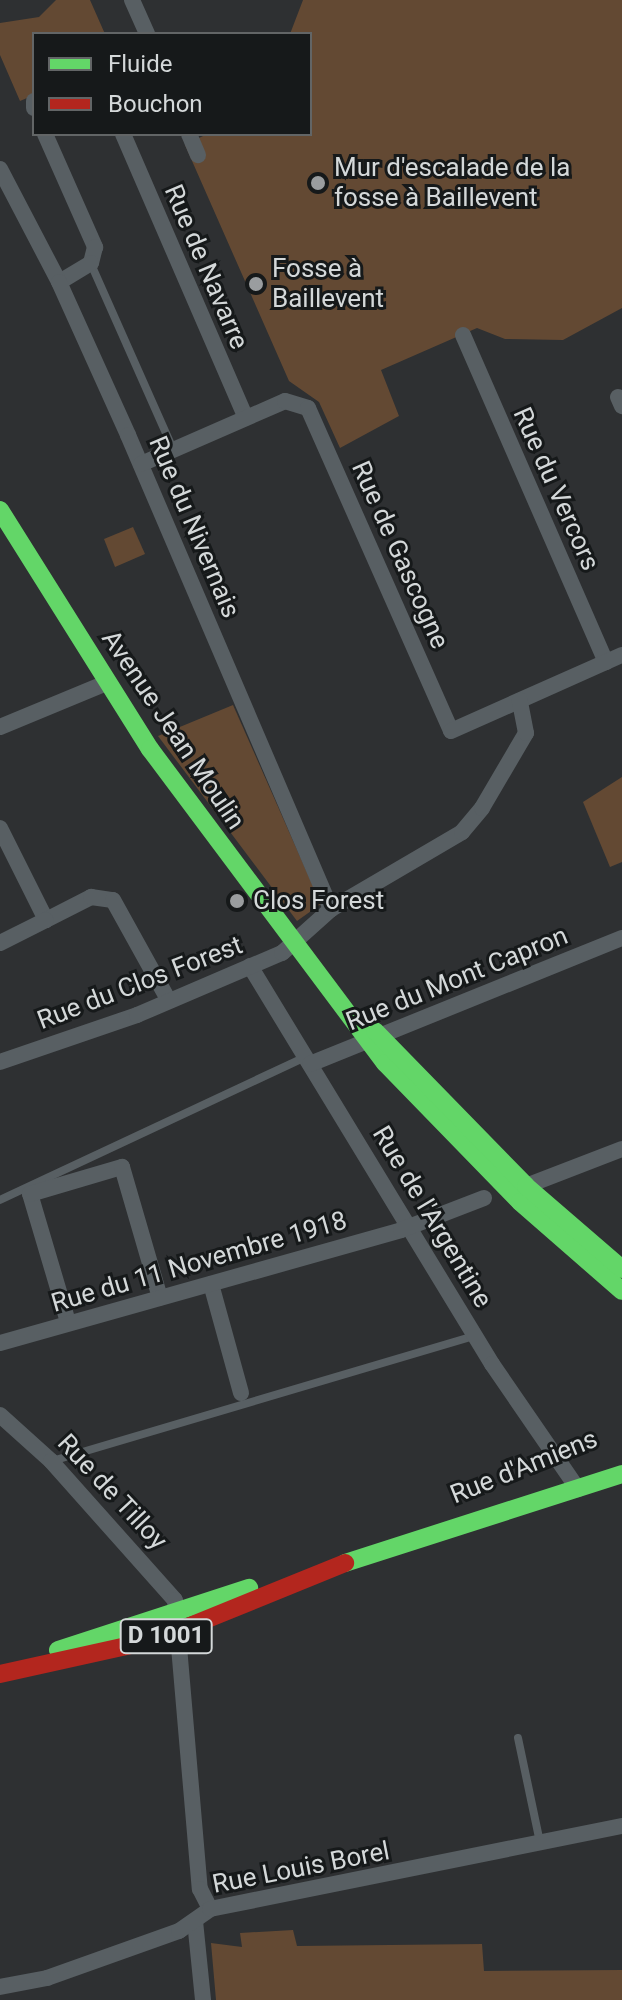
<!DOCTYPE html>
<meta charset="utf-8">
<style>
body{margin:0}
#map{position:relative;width:622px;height:2000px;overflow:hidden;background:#2e3032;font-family:Roboto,sans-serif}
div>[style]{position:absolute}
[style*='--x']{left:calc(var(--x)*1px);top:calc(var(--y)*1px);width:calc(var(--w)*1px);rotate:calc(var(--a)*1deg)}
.green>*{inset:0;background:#634933}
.lane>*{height:8px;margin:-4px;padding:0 4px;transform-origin:4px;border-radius:4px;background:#585f63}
.street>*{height:16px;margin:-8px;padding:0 8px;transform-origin:8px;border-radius:8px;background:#585f63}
.fast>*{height:18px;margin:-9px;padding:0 9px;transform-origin:9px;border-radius:9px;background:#63d668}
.jam>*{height:18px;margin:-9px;padding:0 9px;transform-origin:9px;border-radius:9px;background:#b3261e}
.dots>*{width:22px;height:22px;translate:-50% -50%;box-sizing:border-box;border:4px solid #16191a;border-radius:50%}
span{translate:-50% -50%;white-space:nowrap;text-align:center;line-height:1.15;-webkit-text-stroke:6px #16191a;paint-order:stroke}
.shield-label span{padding:2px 6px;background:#16191a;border:2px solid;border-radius:6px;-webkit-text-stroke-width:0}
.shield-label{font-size:24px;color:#d4d8d9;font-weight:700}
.poi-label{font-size:26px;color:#d4d8d9}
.left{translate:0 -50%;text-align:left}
.street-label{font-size:26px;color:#d4d8d9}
.legend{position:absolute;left:32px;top:32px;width:280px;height:104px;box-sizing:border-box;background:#16191a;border:2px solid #626566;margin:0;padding:10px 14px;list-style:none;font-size:24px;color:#d4d8d9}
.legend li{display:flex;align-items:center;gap:16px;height:40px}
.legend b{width:40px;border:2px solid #626566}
</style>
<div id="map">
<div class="green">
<i style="clip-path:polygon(56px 0,90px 0,105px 34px,34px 34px,34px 95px,20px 101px,0 55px,0 23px,39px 17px)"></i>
<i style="clip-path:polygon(303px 0,622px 0,622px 308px,563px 340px,505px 339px,477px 328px,381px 370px,399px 416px,340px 448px,319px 402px,289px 381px,185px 145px,207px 134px,310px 134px,310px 34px,290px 34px)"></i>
<i style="clip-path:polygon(133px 527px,145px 554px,115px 567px,104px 539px)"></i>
<i style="clip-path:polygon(233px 705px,321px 904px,297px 921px,158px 736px)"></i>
<i style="clip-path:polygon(622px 777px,622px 862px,610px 867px,583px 802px)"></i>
<i style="clip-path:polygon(293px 1930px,297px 1946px,482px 1944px,484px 1971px,622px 1970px,622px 2000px,216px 2000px,211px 1943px,242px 1947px,240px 1933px)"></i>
</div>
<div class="lane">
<i style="--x:91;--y:264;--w:202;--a:66.1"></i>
<i style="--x:0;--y:1200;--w:337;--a:-25.1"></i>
<i style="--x:52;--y:1461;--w:441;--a:-16.5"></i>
<i style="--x:518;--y:1738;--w:106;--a:78.1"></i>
</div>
<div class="street">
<i style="--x:132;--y:0;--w:37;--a:66"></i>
<i style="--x:34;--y:101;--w:7;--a:90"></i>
<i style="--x:45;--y:134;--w:124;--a:66.1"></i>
<i style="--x:95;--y:247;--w:16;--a:104"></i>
<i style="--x:91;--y:263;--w:37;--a:149"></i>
<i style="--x:123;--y:134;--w:309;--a:66.6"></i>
<i style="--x:189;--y:134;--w:23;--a:67"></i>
<i style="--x:0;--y:169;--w:127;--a:62.4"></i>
<i style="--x:59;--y:282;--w:168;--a:65.7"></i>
<i style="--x:128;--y:435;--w:516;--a:66.82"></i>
<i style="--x:463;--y:335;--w:357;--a:66.4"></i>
<i style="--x:618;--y:397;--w:10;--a:66"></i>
<i style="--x:141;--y:464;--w:157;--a:-23.6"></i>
<i style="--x:285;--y:401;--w:24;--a:17"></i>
<i style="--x:308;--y:408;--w:353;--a:66.1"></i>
<i style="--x:451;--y:731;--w:187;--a:-24"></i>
<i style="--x:0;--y:727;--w:115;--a:-22.5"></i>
<i style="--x:0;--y:828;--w:103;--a:63.4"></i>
<i style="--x:46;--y:920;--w:51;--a:-27.1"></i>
<i style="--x:91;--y:897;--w:22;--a:8"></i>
<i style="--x:113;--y:900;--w:115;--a:61"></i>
<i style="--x:0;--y:943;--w:51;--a:-26.6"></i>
<i style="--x:250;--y:966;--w:466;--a:58.7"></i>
<i style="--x:492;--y:1364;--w:152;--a:55.5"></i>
<i style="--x:0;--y:1062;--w:145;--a:-18.9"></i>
<i style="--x:137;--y:1015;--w:158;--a:-23.2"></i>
<i style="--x:282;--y:953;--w:66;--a:-41.9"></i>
<i style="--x:331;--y:909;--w:152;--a:-30.4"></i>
<i style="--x:462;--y:832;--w:31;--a:-50"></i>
<i style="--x:482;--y:808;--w:87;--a:-59.6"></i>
<i style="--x:526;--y:733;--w:33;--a:-101"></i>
<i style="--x:310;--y:1064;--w:336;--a:-22"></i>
<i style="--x:526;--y:1186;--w:103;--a:-21.1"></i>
<i style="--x:211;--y:1284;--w:113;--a:74.6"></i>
<i style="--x:68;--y:1322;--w:134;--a:-106.5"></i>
<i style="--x:30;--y:1194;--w:96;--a:-16.4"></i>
<i style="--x:122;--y:1167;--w:136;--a:73.8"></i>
<i style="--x:0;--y:1343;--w:417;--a:-15.7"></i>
<i style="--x:401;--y:1230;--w:89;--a:-21.1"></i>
<i style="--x:0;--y:1415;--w:69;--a:42"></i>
<i style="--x:51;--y:1461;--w:186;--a:48.3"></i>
<i style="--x:175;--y:1600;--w:290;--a:85.1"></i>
<i style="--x:200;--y:1889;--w:22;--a:63"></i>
<i style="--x:195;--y:1921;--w:79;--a:84.2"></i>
<i style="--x:0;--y:1987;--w:48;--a:-10.8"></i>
<i style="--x:47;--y:1978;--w:140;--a:-19.6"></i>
<i style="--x:179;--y:1931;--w:38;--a:-35"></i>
<i style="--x:210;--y:1909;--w:420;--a:-11.4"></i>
</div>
<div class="fast">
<i style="--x:0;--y:510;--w:282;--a:57.9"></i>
<i style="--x:150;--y:749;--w:392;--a:53.2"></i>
<i style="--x:385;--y:1063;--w:194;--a:45.8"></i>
<i style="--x:520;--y:1202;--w:135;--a:41.1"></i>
<i style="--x:375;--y:1031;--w:216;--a:45.7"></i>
<i style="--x:526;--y:1186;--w:127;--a:40.8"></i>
<i style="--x:345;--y:1563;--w:291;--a:-17.8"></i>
<i style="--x:58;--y:1650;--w:201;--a:-18"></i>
</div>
<div class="jam">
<i style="--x:0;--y:1674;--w:162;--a:-12.5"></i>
<i style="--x:158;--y:1639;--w:202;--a:-22.1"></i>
</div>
<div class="dots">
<i style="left:318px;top:183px;background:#9a9d9f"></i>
<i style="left:256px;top:284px;background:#9a9d9f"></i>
<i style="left:237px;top:901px;background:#9a9d9f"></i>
</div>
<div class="shield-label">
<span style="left:166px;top:1636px">D 1001</span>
</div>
<div class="poi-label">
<span class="left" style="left:334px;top:183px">Mur d'escalade de la<br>fosse à Baillevent</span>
<span class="left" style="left:272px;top:284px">Fosse à<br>Baillevent</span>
<span class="left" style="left:253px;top:901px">Clos Forest</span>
</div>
<div class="street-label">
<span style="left:206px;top:267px;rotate:67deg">Rue de Navarre</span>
<span style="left:556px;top:489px;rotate:66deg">Rue du Vercors</span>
<span style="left:194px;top:527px;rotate:67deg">Rue du Nivernais</span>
<span style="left:400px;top:555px;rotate:66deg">Rue de Gascogne</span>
<span style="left:173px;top:730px;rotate:56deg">Avenue Jean Moulin</span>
<span style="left:457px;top:979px;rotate:-22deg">Rue du Mont Capron</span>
<span style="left:140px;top:983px;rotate:-21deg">Rue du Clos Forest</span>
<span style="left:432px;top:1217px;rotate:59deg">Rue de l'Argentine</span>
<span style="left:199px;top:1262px;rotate:-16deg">Rue du 11 Novembre 1918</span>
<span style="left:524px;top:1467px;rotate:-22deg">Rue d'Amiens</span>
<span style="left:112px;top:1492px;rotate:47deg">Rue de Tilloy</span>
<span style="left:301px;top:1868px;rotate:-11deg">Rue Louis Borel</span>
</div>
<ul class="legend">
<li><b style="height:10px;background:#63d668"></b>Fluide</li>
<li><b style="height:10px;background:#b3261e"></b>Bouchon</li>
</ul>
</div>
